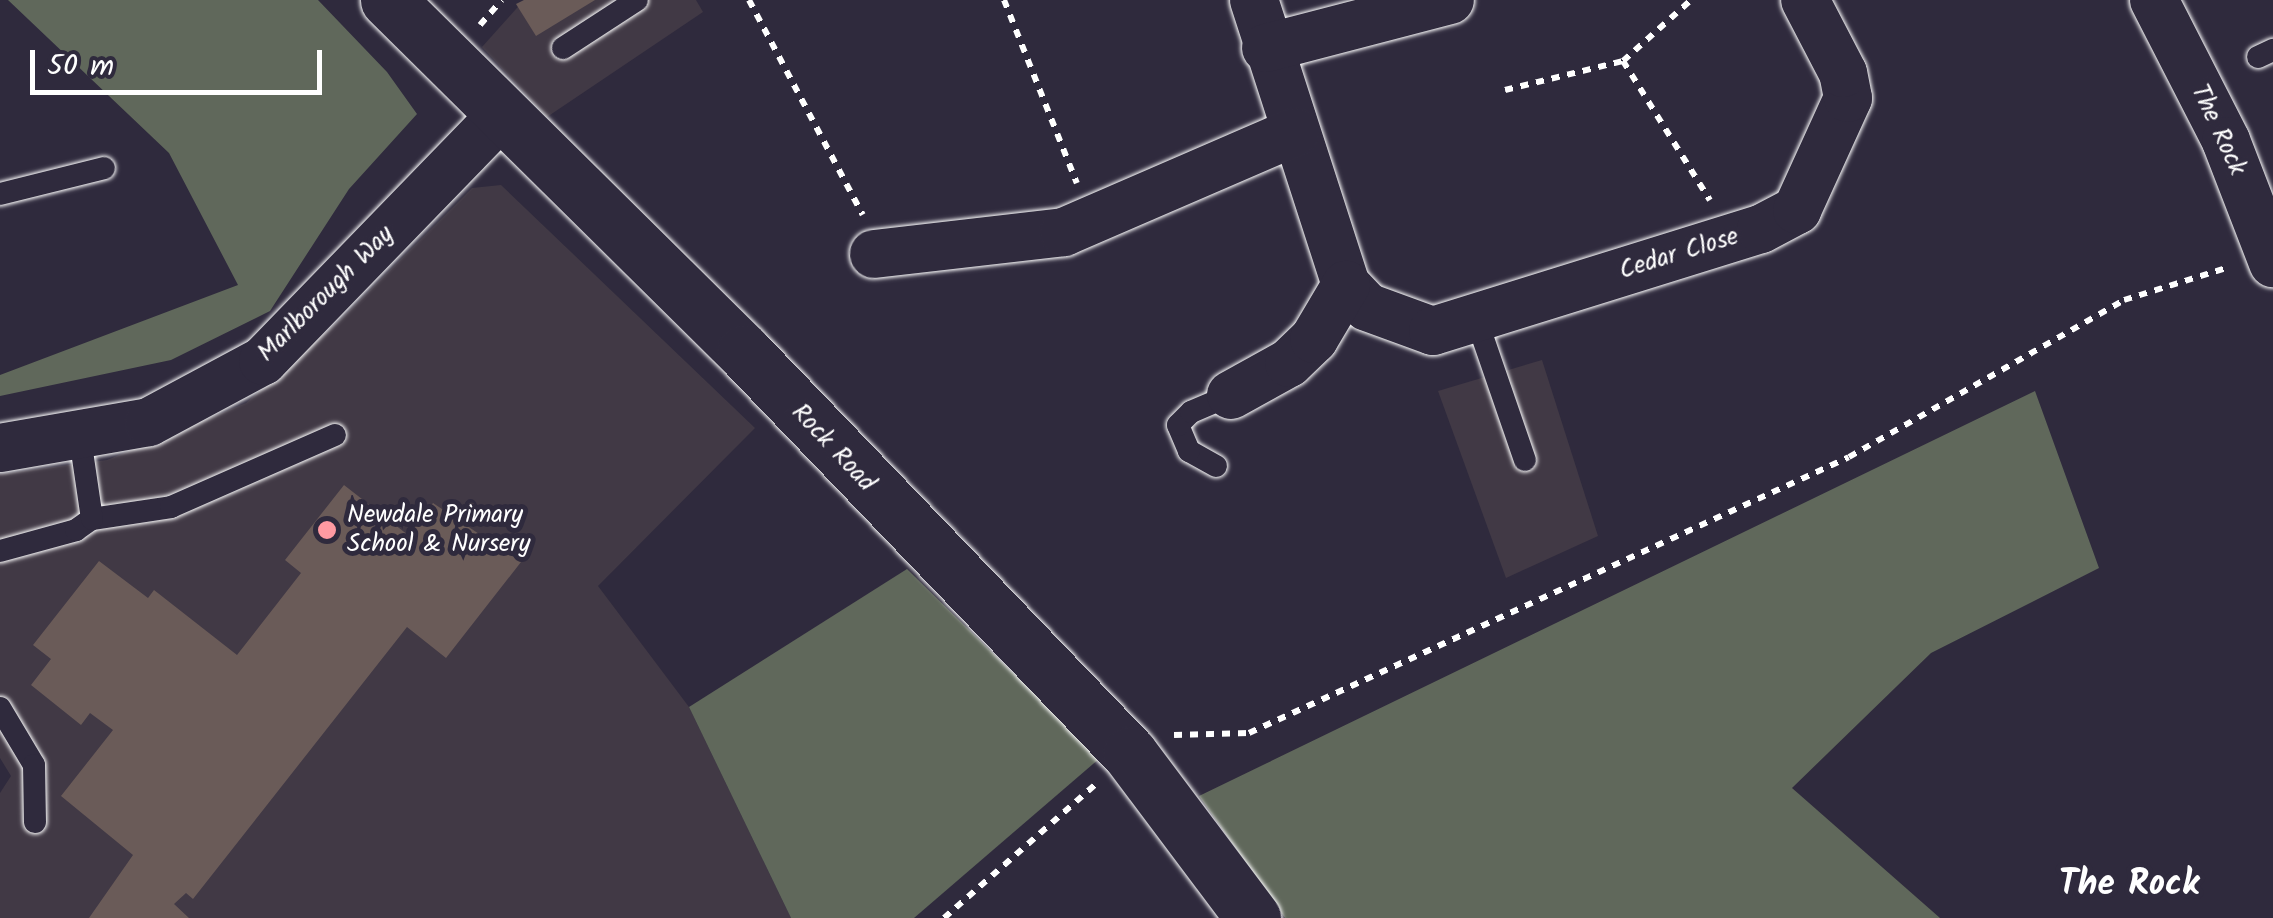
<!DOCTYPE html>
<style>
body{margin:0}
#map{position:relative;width:2273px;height:918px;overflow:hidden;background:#2f2a3d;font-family:Kalam,sans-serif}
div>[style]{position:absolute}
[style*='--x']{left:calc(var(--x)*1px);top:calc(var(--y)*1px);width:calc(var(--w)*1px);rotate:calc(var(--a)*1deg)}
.built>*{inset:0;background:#413945}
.green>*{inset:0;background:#60685b}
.building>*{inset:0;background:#6a5b58}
.path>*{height:6px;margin-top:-3px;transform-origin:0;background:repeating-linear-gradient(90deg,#fff 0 8px,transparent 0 16px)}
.roads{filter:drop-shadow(0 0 2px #fff) drop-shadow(0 0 2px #fff)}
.service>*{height:22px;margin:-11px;padding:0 11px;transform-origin:11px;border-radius:11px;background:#2f2a3d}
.minor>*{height:48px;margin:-24px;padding:0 24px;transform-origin:24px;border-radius:24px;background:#2f2a3d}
.tertiary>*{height:55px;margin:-27.5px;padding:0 27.5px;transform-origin:27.5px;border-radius:27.5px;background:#2f2a3d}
.dots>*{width:28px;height:28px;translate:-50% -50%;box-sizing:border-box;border:5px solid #2f2a3d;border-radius:50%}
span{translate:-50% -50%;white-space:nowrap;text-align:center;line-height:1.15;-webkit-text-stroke:10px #2f2a3d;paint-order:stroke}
.street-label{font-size:25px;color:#fff}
.poi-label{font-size:25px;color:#fff}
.left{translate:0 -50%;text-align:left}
.district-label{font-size:35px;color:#fff;font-weight:700}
.scale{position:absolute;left:30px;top:50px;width:292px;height:45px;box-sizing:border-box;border:5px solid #fff;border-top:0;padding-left:12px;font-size:30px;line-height:35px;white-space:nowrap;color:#fff;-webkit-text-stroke:8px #2f2a3d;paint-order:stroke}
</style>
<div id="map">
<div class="built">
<i style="clip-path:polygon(524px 0,696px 0,703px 12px,547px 117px,482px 47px)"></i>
<i style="clip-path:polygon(501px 185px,755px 428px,598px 586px,689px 707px,791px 918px,0 918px,0 793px,11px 776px,0 758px,0 474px,107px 460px,246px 403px,342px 318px,472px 188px)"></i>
<i style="clip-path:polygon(1542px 360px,1598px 536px,1506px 578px,1438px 391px)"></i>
</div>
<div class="green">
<i style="clip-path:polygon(8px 0,318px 0,387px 72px,417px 114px,349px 189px,270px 311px,171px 360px,0 396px,0 375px,238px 285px,169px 153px)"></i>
<i style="clip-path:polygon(2035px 391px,2099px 568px,1931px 653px,1792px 788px,1940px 918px,1285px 918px,1199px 796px)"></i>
<i style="clip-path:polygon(907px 569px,1100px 758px,914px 918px,791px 918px,689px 707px)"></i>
</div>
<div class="building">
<i style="clip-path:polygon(524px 0,595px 0,536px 36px,516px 4px)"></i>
<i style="clip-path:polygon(344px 485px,408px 535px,433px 503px,521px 562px,446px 658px,407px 627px,193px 899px,186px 893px,174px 904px,189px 918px,89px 918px,133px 855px,61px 796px,113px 730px,90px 713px,81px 725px,31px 685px,51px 659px,33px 645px,99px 561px,148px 598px,154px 590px,237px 655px,301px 573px,285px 560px)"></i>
</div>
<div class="path">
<i style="--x:749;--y:0;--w:243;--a:62.1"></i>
<i style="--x:1004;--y:0;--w:197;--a:68.3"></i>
<i style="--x:480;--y:25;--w:33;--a:-49"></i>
<i style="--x:1623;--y:61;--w:164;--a:58"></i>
<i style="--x:1505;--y:90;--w:122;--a:-13.8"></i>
<i style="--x:1623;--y:61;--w:91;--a:-41.9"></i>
<i style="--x:1174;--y:735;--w:75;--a:-1.5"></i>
<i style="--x:1249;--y:733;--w:660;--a:-24.7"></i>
<i style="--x:1849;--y:457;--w:317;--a:-29.7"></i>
<i style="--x:2124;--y:300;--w:110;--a:-17.4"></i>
<i style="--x:944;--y:918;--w:204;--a:-41.4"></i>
</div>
<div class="roads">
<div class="service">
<i style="--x:563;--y:48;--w:88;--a:-33"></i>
<i style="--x:2258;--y:57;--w:17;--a:-25"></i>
<i style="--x:0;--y:194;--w:107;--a:-14"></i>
<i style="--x:1476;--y:318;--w:150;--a:71"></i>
<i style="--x:1216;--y:466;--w:31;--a:-151"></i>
<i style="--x:1189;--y:451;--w:28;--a:-113"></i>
<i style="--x:1178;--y:425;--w:18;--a:-45"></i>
<i style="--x:1191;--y:412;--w:43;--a:-23"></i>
<i style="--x:92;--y:519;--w:80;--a:-8.6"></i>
<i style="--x:171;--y:507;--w:179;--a:-23.7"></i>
<i style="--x:0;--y:551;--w:79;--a:-15.4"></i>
<i style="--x:76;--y:530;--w:19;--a:-35"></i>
<i style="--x:92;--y:519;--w:82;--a:-98.4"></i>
<i style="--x:0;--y:708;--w:66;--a:59.2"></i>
<i style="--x:34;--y:765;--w:57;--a:89"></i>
</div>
<div class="minor">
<i style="--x:1254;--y:0;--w:299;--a:72.1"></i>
<i style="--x:1346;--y:285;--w:30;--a:46"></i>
<i style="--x:1367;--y:307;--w:70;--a:20"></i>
<i style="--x:1433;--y:331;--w:343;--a:-17.3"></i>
<i style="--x:1761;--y:229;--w:41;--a:-27.8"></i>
<i style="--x:1797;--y:210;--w:123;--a:-65.5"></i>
<i style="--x:1848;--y:98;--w:25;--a:-101"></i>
<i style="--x:1843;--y:73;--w:82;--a:-117.5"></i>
<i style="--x:2154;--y:0;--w:158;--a:62.9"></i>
<i style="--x:2226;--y:141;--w:131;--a:68.9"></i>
<i style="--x:1266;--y:48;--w:190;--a:-14.6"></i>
<i style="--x:874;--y:254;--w:191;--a:-6.6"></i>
<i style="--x:1064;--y:232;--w:252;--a:-23.4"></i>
<i style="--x:1231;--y:395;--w:66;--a:-28.9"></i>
<i style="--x:1289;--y:363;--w:35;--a:-44"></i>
<i style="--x:1314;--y:339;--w:63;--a:-59.3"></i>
<i style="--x:0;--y:448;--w:151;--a:-9.9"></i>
<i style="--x:149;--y:422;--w:129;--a:-28.2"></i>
<i style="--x:263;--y:361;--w:345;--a:-45.9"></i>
</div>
<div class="tertiary">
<i style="--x:388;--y:0;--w:501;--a:44.68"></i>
<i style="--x:744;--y:352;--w:557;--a:46.16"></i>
<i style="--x:1130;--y:754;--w:205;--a:53.1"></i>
</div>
</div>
<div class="dots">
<i style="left:327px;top:530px;background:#ff9aa2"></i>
</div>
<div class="street-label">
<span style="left:2218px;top:130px;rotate:65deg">The Rock</span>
<span style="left:1679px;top:254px;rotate:-17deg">Cedar Close</span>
<span style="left:326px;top:294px;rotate:-45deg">Marlborough Way</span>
<span style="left:833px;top:448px;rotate:47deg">Rock Road</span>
</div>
<div class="poi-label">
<span class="left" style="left:347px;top:530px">Newdale Primary<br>School &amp; Nursery</span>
</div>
<div class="district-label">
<span style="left:2129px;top:885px">The Rock</span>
</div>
<div class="scale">50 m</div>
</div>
